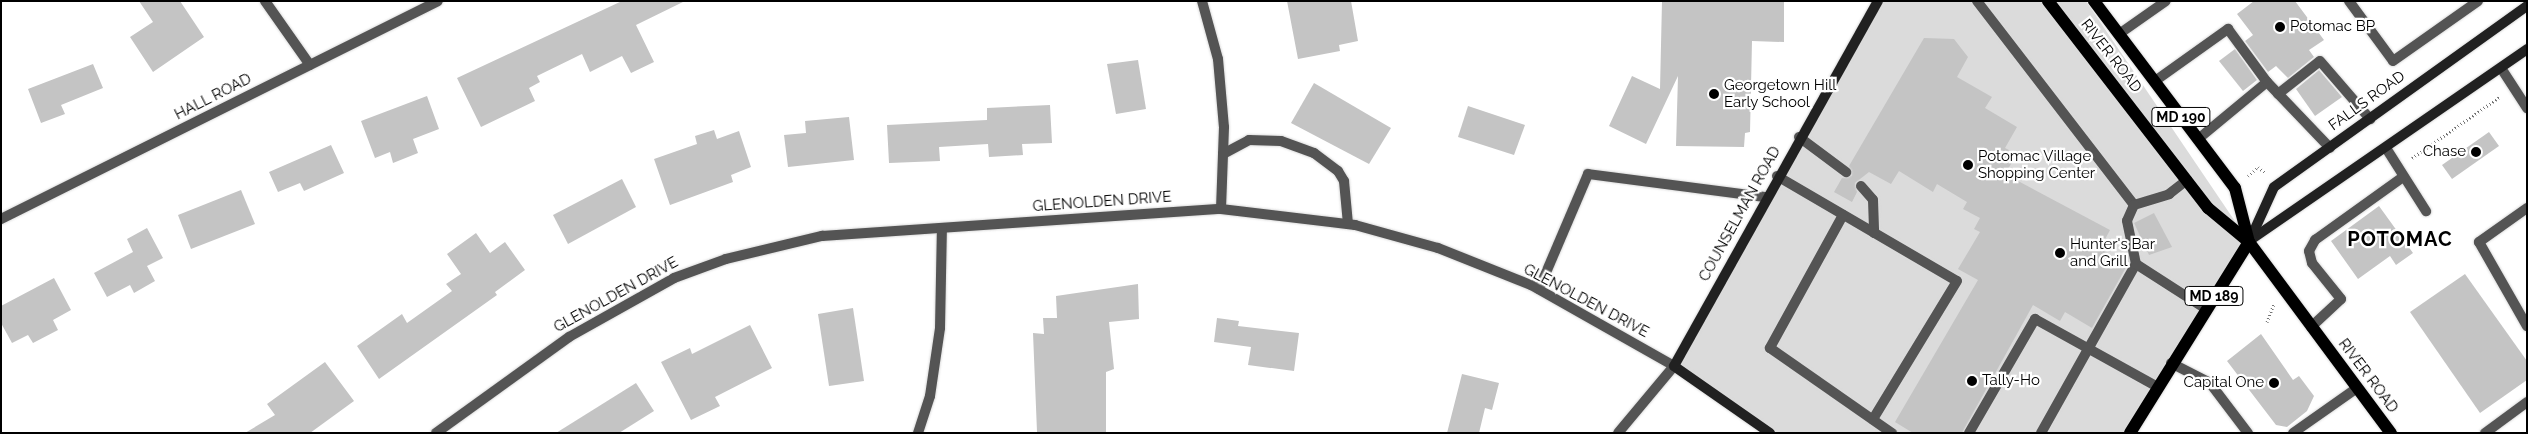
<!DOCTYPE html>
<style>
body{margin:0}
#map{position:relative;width:2528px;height:434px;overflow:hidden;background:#fff;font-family:Raleway,sans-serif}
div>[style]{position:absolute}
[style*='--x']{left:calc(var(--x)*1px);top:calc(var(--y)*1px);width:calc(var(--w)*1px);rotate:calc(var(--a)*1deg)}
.green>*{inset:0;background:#dbdbdb}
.building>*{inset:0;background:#c4c4c4}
.path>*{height:3px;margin-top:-1.5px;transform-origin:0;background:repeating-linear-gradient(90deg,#767676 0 1px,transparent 0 3.5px)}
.roads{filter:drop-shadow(0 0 1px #dbdbdb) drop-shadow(0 0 1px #dbdbdb)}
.lane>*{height:10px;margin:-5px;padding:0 5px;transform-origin:5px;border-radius:5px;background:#545454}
.street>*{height:10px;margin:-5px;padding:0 5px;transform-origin:5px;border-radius:5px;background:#545454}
.secondary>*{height:10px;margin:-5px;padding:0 5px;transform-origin:5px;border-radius:5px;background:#212121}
.primary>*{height:12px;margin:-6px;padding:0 6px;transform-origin:6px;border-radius:6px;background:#000}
.dots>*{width:14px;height:14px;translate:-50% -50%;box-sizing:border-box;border:2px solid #fff;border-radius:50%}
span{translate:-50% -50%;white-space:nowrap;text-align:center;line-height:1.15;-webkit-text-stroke:4.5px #fff;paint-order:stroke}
.shield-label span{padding:1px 4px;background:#fff;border:1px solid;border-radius:4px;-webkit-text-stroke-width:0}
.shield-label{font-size:14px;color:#000;font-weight:700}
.poi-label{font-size:15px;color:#000}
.left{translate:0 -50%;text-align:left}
.right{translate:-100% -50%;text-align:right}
.street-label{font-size:15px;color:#000}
.district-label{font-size:20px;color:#000;font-weight:700;letter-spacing:1px}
.frame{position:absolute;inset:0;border:2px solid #000;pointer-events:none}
</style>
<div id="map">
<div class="green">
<i style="clip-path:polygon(1878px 1px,2086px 1px,2249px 242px,2130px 433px,1770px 433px,1674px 366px)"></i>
</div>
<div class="building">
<i style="clip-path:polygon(139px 1px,180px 1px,204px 37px,153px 72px,130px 37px,153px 22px)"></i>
<i style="clip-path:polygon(622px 1px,685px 1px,636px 25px,654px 62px,631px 73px,622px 56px,590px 72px,582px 54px,537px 76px,540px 82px,529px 88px,535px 101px,481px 127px,457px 78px)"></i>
<i style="clip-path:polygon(1287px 1px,1351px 1px,1358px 41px,1339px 45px,1340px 51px,1298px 59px)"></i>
<i style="clip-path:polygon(1662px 1px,1784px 1px,1784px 42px,1752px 41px,1750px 132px,1745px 133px,1744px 147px,1676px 146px,1678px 76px,1646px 144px,1609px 126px,1632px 76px,1660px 89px)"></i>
<i style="clip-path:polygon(2254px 1px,2295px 1px,2324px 40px,2309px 50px,2314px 57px,2288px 78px,2276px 66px,2268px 72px,2245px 41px,2253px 35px,2237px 14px)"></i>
<i style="clip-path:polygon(1924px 38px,1954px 39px,1968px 57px,1957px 77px,1992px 97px,1985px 108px,2017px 127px,2005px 148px,2017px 154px,2005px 174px,2110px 230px,2100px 249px,2128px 264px,2092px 328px,2065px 312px,2060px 321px,2033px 305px,1962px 433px,1913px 433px,1895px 422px,1978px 280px,1958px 269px,1980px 232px,1974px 229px,1980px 218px,1963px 209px,1967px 202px,1937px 184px,1933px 192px,1899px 171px,1891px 184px,1869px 172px,1855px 183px,1857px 192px,1852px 202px,1834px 192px,1842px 178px,1852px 176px,1849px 166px)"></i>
<i style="clip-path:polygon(2235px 49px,2257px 80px,2243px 91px,2219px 61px)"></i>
<i style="clip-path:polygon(1138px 60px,1146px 109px,1116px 114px,1107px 64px)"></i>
<i style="clip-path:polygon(93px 64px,103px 88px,61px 105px,65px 114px,41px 123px,28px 89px)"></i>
<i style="clip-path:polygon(2319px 70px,2342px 97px,2315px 116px,2296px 89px)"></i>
<i style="clip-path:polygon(1314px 83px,1391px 128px,1369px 164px,1291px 123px)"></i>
<i style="clip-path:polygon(427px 96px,439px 129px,413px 139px,418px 153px,393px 163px,390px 152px,375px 158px,361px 121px)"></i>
<i style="clip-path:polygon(1050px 105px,1052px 143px,1022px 144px,1023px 155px,989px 157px,988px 144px,939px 147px,940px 161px,889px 163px,887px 125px,987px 120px,987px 108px)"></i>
<i style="clip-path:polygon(1468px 106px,1525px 125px,1514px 155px,1458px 137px)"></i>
<i style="clip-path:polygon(849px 117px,854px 160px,788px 167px,784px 135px,806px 133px,805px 121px)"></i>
<i style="clip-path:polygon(714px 130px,717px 139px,739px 131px,751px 167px,731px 175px,733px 182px,670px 205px,654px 159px,697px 144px,695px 136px)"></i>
<i style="clip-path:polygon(2489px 132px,2499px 146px,2452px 179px,2442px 165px)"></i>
<i style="clip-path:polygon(331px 145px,344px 173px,304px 191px,300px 183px,278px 192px,269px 172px)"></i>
<i style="clip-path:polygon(622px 179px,636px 207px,568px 244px,553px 215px)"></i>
<i style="clip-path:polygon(241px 190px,255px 224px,191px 249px,178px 215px)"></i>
<i style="clip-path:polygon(2379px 206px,2413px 253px,2396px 265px,2390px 256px,2358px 279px,2331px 241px)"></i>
<i style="clip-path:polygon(2154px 213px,2172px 247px,2149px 255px,2134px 223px)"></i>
<i style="clip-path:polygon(147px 228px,163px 258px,147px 266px,155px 281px,134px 293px,130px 285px,107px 297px,94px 273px,133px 252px,127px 239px)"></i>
<i style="clip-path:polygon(476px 233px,490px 253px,505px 242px,525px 270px,495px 292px,497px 295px,379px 379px,357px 346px,402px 314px,407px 323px,452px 291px,446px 284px,461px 274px,447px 254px)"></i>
<i style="clip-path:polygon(2465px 274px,2527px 361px,2527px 380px,2480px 413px,2410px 312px)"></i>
<i style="clip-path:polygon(54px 278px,71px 310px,53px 320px,58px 330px,33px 343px,28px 335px,12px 343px,1px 323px,1px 306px)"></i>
<i style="clip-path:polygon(1138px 284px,1139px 319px,1109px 322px,1114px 369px,1106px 372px,1106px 433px,1037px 432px,1033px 333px,1044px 334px,1043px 318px,1057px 318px,1056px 296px)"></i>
<i style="clip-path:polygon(853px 308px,864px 381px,829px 386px,818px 314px)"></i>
<i style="clip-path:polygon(1217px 318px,1239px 321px,1238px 326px,1299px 333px,1294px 371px,1248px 365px,1251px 347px,1214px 342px)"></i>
<i style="clip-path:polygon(750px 325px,772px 368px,715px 397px,720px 406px,691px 420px,661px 362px,690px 348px,692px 354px)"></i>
<i style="clip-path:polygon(2261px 334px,2293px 380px,2299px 376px,2314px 396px,2307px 411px,2287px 427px,2276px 425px,2227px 361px)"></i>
<i style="clip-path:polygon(325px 362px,354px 401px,310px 433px,245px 433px,275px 415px,267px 404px)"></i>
<i style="clip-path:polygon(1462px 374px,1499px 383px,1492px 410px,1485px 408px,1479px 433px,1447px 433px)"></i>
<i style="clip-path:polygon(636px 383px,654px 411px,619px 433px,556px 433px)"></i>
</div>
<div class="path">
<i style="--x:2412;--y:158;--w:108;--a:-34.9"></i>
<i style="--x:2248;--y:176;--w:13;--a:-42"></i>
<i style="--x:2258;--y:167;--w:10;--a:37"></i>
<i style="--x:2267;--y:322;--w:19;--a:-69"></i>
</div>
<div class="roads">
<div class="lane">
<i style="--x:1977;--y:1;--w:257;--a:52.4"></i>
<i style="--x:2134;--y:205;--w:37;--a:-17"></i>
<i style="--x:2169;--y:194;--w:23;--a:-38"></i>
<i style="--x:2349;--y:1;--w:74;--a:53.7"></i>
<i style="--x:2393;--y:61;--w:104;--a:-35.2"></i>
<i style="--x:2119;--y:34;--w:57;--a:-35.1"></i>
<i style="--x:2501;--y:68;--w:48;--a:57"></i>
<i style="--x:2155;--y:81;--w:90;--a:-35.5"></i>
<i style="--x:2228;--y:29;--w:66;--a:53.7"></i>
<i style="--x:2267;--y:82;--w:89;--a:140.4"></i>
<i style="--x:2267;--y:82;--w:91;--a:46.3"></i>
<i style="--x:2278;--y:94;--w:53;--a:-38.2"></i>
<i style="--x:2320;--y:61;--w:77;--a:49.2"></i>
<i style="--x:1799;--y:137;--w:59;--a:36.7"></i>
<i style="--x:2386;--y:148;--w:75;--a:57.6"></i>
<i style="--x:1223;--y:154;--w:30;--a:-28"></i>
<i style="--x:1249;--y:140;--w:32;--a:2"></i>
<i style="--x:1281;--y:141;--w:35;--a:20"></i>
<i style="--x:1314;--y:153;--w:30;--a:37"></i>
<i style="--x:1338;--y:171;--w:12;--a:59"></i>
<i style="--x:1344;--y:181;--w:43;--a:84.7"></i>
<i style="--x:1777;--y:176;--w:208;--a:30.3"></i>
<i style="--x:1957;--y:281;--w:162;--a:121.3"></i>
<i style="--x:1861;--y:186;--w:18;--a:49"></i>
<i style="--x:1873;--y:200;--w:33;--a:88"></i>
<i style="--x:2134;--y:205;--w:17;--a:114"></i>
<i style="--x:2127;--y:221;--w:44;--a:78.2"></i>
<i style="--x:2527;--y:208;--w:59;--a:144.7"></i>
<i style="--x:2479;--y:242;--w:97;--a:60.3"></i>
<i style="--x:1843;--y:215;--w:152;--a:118.8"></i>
<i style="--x:1770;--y:348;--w:149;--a:34.9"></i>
<i style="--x:1539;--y:289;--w:125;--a:-66.9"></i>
<i style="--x:1588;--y:174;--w:179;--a:7.4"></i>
<i style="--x:2311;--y:327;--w:41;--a:-43"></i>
<i style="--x:2341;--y:299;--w:46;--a:-128.9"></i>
<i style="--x:2312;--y:263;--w:12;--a:-104"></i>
<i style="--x:2309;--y:251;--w:13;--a:-61"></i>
<i style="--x:2315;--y:240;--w:108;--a:-35.6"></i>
<i style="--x:2171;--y:363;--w:44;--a:27.1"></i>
<i style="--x:2210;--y:383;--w:63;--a:52.8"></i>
<i style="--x:1969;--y:433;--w:132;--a:-59.9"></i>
<i style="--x:2035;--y:319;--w:138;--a:29"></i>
<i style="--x:2041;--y:433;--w:194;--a:-60.7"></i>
<i style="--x:2136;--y:264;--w:83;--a:32.7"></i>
<i style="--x:2293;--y:433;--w:78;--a:-35.1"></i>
<i style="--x:2485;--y:433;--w:52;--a:-36.4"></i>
</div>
<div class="street">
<i style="--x:265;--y:1;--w:78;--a:54.9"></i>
<i style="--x:1202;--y:1;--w:60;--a:74.6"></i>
<i style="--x:1218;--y:59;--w:68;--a:85"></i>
<i style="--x:1224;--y:127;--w:82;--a:92.1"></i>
<i style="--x:1;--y:219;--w:488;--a:-26.5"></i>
<i style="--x:436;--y:433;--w:164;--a:-35.8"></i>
<i style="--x:569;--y:337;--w:120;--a:-29.3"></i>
<i style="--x:674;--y:278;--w:55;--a:-20.1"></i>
<i style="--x:726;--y:259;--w:99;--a:-13.5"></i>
<i style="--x:822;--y:236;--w:400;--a:-3.9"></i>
<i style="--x:1221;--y:209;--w:135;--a:6.8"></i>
<i style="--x:1355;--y:225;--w:86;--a:15.5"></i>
<i style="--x:1438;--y:248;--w:100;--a:21.7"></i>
<i style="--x:1531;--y:285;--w:164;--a:29.5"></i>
<i style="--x:1674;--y:366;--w:87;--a:129.9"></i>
<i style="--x:918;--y:433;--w:39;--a:-72"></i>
<i style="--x:930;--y:396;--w:69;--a:-81.6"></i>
<i style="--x:940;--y:328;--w:100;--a:-88.9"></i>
</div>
<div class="secondary">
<i style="--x:2249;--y:241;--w:338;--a:-34.6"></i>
<i style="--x:2249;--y:242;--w:60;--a:-65.6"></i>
<i style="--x:2274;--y:187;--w:311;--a:-35.6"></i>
<i style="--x:1770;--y:433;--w:117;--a:-145.1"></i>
<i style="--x:1674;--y:366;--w:418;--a:-60.8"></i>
</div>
<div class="primary">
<i style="--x:2048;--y:1;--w:262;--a:52.3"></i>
<i style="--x:2208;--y:208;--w:53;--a:39.7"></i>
<i style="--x:2249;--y:242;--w:238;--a:53.4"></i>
<i style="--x:2094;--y:1;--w:234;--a:53"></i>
<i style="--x:2235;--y:188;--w:56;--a:75.5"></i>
<i style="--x:2130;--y:433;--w:225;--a:-58.1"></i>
</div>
</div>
<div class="dots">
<i style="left:2280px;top:27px;background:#000"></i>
<i style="left:1714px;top:94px;background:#000"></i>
<i style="left:2476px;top:152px;background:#000"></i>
<i style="left:1968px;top:165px;background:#000"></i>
<i style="left:2060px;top:253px;background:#000"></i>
<i style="left:1972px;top:381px;background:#000"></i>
<i style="left:2274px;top:383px;background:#000"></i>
</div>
<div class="shield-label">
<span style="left:2181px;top:117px">MD 190</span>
<span style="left:2214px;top:296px">MD 189</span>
</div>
<div class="poi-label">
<span class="left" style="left:2290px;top:27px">Potomac BP</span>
<span class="left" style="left:1724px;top:94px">Georgetown Hill<br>Early School</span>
<span class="right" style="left:2466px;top:152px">Chase</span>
<span class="left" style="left:1978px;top:165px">Potomac Village<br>Shopping Center</span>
<span class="left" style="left:2070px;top:253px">Hunter's Bar<br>and Grill</span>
<span class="left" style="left:1982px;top:381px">Tally-Ho</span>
<span class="right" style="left:2264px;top:383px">Capital One</span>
</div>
<div class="street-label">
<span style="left:2111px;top:56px;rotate:52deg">RIVER ROAD</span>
<span style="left:213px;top:97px;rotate:-27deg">HALL ROAD</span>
<span style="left:2367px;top:101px;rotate:-36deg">FALLS ROAD</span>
<span style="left:1102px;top:202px;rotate:-4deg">GLENOLDEN DRIVE</span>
<span style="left:1740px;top:214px;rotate:-61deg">COUNSELMAN ROAD</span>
<span style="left:616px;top:295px;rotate:-29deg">GLENOLDEN DRIVE</span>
<span style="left:1586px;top:301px;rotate:28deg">GLENOLDEN DRIVE</span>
<span style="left:2368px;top:376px;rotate:53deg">RIVER ROAD</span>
</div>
<div class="district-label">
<span style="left:2400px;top:239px">POTOMAC</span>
</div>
<div class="frame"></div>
</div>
